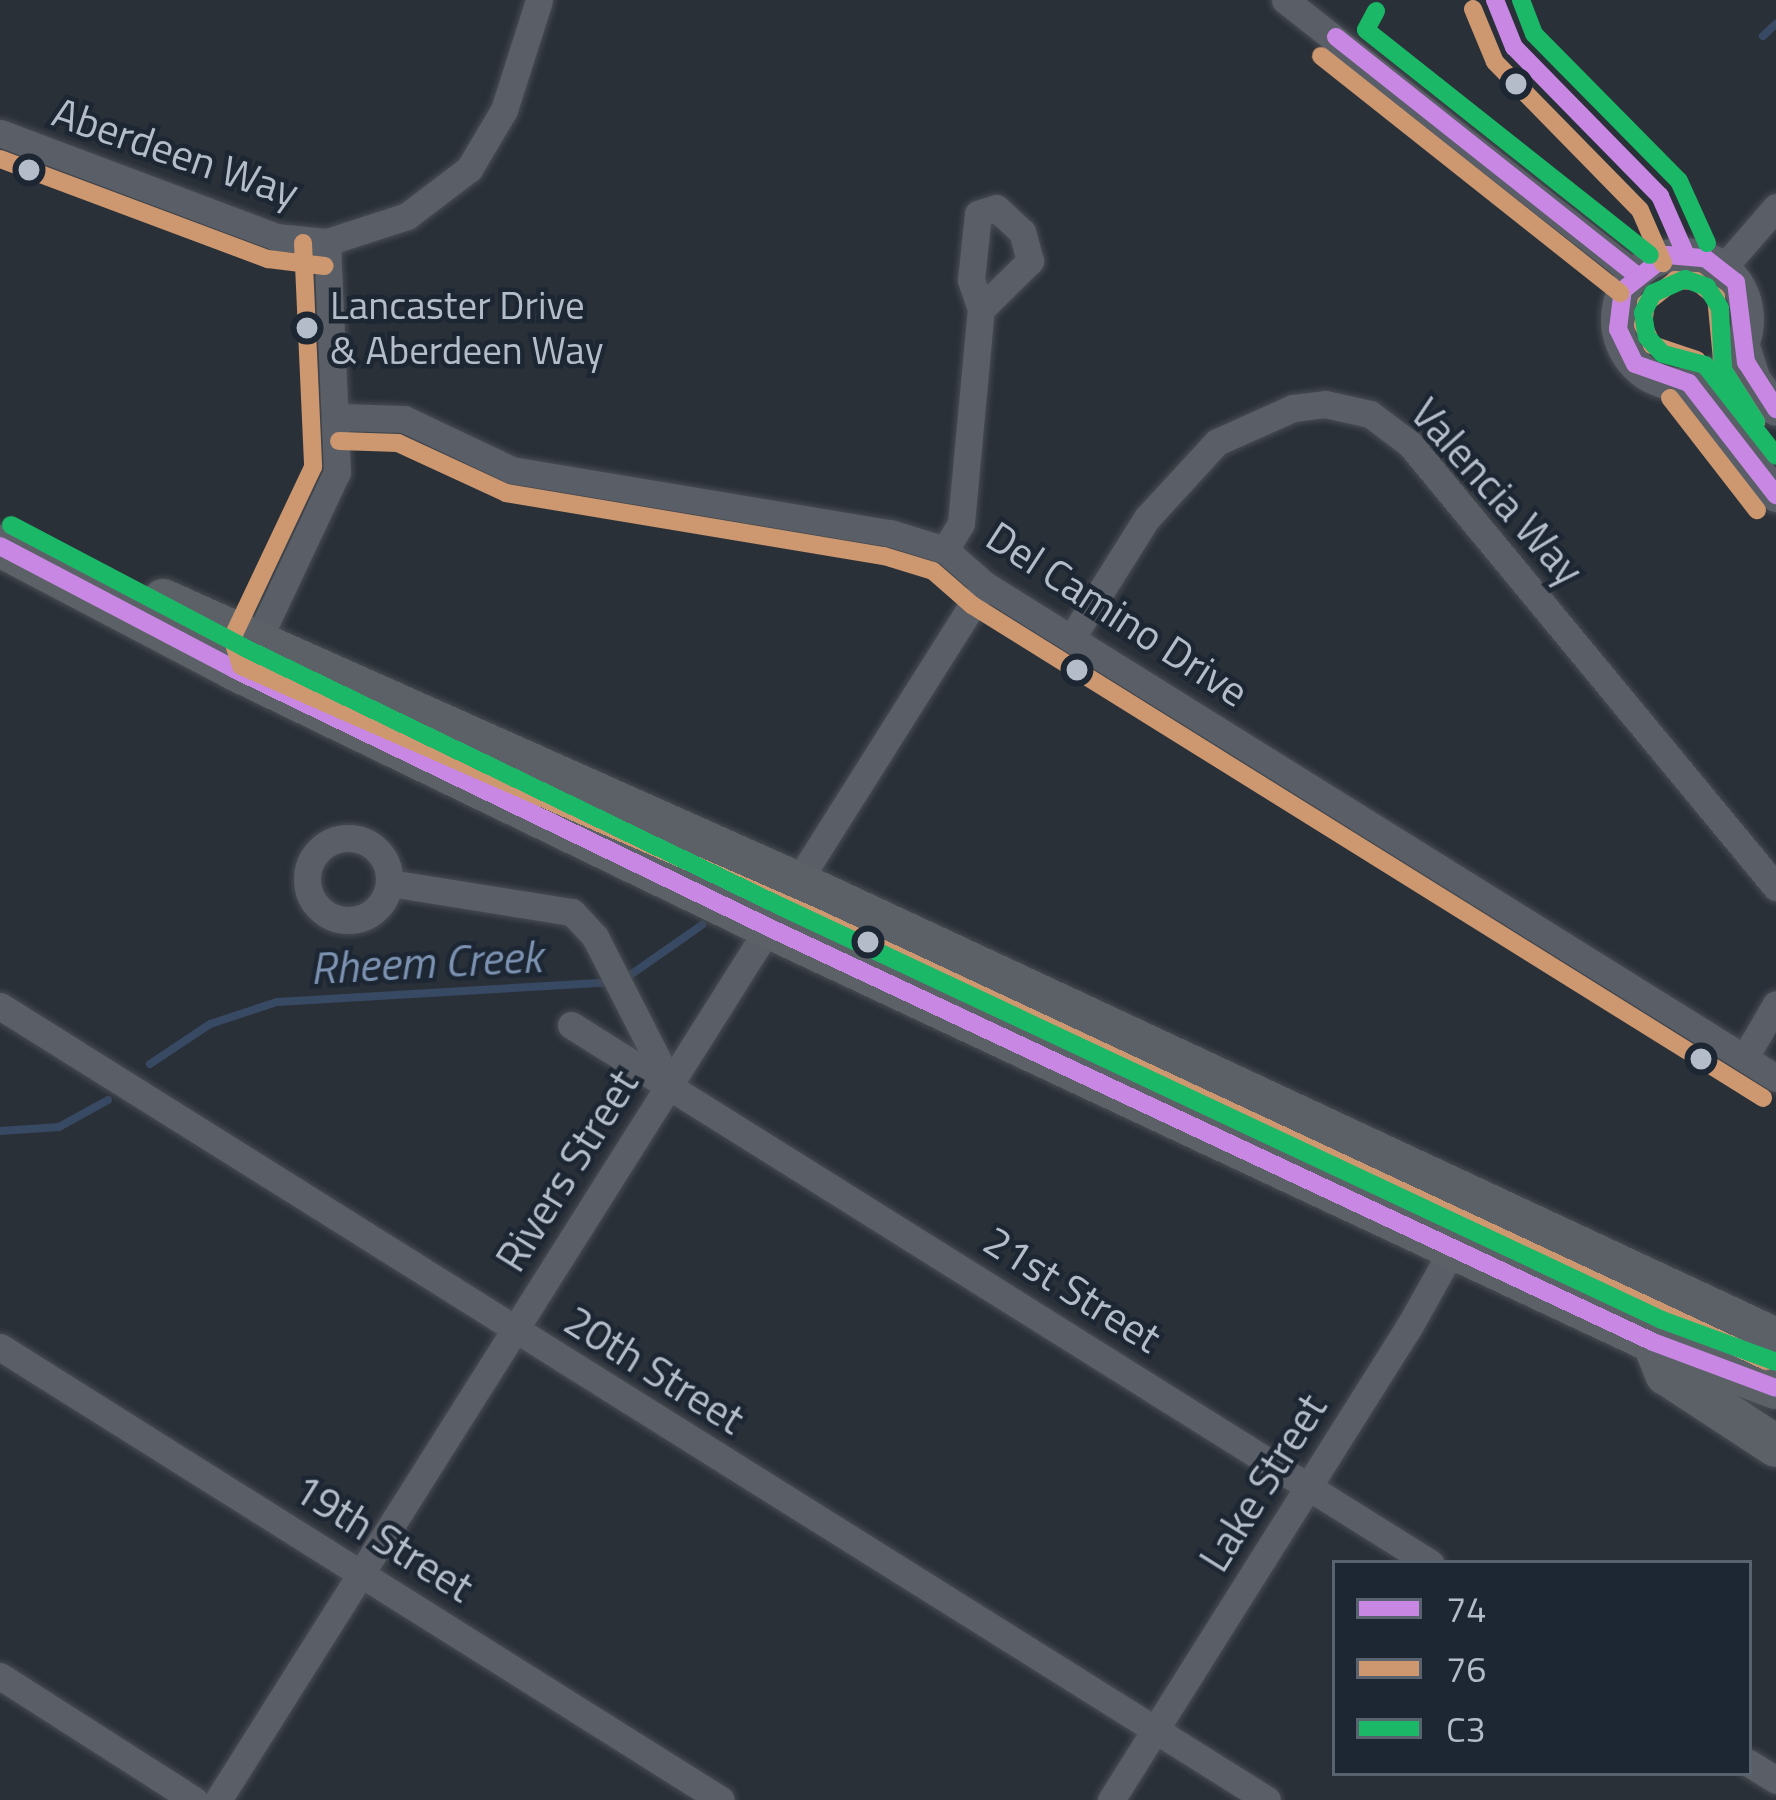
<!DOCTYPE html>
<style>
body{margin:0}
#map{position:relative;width:1776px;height:1800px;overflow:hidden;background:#2a3038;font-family:"Titillium Web",sans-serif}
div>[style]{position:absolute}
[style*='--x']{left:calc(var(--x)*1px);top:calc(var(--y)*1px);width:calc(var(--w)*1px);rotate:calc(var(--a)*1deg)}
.stream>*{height:8px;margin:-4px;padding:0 4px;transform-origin:4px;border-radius:4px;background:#384963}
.roads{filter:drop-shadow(0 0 3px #484c53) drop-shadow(0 0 3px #484c53)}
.minor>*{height:27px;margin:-13.5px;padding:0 13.5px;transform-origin:13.5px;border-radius:13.5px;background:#5a5e66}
.minor>.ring{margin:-13.5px;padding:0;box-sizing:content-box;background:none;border:27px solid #5a5e66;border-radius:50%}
.tertiary>*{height:33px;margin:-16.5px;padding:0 16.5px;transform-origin:16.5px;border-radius:16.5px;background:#5a5e66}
.tertiary>.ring{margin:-16.5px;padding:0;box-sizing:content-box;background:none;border:33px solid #5a5e66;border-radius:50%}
.primary>*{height:42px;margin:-21px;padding:0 21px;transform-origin:21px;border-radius:21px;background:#5c6168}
.bus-1>*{height:18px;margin:-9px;padding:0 9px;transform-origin:9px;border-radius:9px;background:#c787e3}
.bus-2>*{height:18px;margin:-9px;padding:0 9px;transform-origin:9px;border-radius:9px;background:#cd976f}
.bus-3>*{height:18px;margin:-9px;padding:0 9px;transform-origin:9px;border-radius:9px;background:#1ab867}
.dots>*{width:33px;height:33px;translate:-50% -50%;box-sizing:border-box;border:6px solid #1d2633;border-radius:50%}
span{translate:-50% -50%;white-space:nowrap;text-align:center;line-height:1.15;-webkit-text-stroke:9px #1d2633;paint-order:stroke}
.bus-label{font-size:39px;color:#b4bcc9}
.left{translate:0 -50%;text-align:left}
.street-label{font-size:42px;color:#b4bcc9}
.water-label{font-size:45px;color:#7c92b1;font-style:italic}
.legend{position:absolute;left:1332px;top:1560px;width:420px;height:216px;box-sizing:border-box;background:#1d2633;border:3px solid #59626f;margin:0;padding:15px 21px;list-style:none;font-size:36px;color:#b4bcc9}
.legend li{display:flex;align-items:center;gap:24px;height:60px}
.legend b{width:60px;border:3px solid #59626f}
</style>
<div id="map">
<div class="stream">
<i style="--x:1763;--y:36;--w:18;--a:-43"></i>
<i style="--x:626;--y:978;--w:93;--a:-34.9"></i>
<i style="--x:150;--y:1064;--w:72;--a:-33.7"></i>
<i style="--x:210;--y:1024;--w:71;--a:-18.2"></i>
<i style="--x:277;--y:1002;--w:335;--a:-3.4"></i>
<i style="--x:0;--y:1131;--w:59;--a:-3.9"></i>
<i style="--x:59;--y:1127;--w:56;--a:-28.9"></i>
</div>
<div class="roads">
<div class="minor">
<i style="--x:1285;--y:0;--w:444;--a:38.1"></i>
<i style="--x:0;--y:133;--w:295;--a:20.6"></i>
<i style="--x:276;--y:237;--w:51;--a:5.6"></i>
<i style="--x:327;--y:242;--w:84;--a:-18"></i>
<i style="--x:407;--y:216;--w:78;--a:-37.2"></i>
<i style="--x:469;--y:169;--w:69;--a:-59.3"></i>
<i style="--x:504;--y:110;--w:115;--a:-72.3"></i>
<i style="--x:1723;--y:268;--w:81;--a:-49"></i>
<i style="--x:340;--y:417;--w:64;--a:1.8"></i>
<i style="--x:404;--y:419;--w:119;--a:25.3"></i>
<i style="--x:512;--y:470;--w:383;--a:9.5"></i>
<i style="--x:890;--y:533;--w:58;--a:17.2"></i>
<i style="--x:945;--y:550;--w:53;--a:41.2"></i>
<i style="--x:985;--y:585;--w:932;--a:31.93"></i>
<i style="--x:945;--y:550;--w:31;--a:-59"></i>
<i style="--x:961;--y:523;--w:215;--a:-84.7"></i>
<i style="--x:981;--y:309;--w:69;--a:-44.4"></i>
<i style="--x:1030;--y:261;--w:30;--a:-105"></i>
<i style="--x:1022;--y:232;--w:35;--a:-137"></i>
<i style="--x:996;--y:208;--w:19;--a:162"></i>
<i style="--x:978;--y:214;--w:66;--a:96.1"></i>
<i style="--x:971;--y:280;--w:31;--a:71"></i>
<i style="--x:1071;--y:639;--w:143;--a:-57.9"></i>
<i style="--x:1147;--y:518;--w:103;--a:-47.4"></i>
<i style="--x:1217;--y:442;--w:83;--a:-24.1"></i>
<i style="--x:1293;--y:408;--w:32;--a:-7"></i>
<i style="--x:1325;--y:404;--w:46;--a:12.5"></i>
<i style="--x:1370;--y:414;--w:50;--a:36.9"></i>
<i style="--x:1410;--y:444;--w:575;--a:50.44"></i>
<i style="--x:255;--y:646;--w:192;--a:-64.8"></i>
<i style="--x:337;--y:472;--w:230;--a:-92.5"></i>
<i class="ring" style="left:307px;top:838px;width:55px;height:55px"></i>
<i style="--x:390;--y:883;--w:184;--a:9.1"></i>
<i style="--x:572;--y:912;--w:34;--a:47"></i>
<i style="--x:595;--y:937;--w:161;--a:63"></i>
<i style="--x:0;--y:1006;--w:1495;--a:32.07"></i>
<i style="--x:571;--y:1025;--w:1014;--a:32.06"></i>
<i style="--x:1745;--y:1057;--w:61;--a:-59.7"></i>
<i style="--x:0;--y:1347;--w:851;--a:32.14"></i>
<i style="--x:0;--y:1676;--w:230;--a:32.6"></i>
<i style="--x:1749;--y:1763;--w:32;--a:32"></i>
<i style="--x:218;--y:1800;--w:1437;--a:-57.74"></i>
<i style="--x:1111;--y:1800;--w:561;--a:-57.81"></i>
<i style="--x:1410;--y:1325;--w:139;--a:-60.7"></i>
</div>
<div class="tertiary">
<i class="ring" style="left:1617px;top:254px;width:97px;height:97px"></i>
<i style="--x:1742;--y:343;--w:39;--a:72"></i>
<i style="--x:1754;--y:380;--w:36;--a:53"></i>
<i style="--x:1689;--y:383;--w:142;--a:52.2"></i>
</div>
<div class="primary">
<i style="--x:0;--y:546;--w:264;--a:27.7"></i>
<i style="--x:234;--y:669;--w:595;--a:25.79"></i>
<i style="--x:770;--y:928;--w:975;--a:25.12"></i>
<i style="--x:1653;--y:1342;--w:131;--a:20.5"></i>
<i style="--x:163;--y:600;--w:722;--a:24.04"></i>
<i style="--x:822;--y:894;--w:1053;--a:25.01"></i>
<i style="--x:1653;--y:1342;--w:35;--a:68"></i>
<i style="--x:1666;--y:1374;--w:131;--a:33.2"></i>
</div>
</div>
<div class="bus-1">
<i style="--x:1495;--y:0;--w:51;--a:68"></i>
<i style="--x:1514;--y:47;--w:209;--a:45.6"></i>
<i style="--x:1660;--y:196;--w:62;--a:66.3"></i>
<i style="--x:1336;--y:37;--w:382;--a:38.4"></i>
<i style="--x:1689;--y:383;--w:57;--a:-160.6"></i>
<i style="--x:1635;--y:364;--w:39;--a:-116"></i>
<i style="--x:1618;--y:329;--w:39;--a:-83"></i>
<i style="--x:1623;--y:290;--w:56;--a:-38.5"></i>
<i style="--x:1667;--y:255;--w:38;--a:5"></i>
<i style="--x:1705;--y:258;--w:39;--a:38"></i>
<i style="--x:1736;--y:282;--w:81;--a:82.9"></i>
<i style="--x:1746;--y:362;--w:56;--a:57.4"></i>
<i style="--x:1689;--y:383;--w:142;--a:52.2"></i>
<i style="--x:0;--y:546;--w:264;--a:27.7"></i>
<i style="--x:234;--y:669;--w:595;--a:25.79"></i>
<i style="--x:770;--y:928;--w:975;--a:25.12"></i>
<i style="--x:1653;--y:1342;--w:131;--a:20.5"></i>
</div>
<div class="bus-2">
<i style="--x:1473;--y:9;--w:57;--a:67.5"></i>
<i style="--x:1495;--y:62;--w:207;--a:45.6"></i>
<i style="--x:1640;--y:210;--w:58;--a:66.5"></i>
<i style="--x:1321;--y:56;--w:382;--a:38.4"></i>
<i style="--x:0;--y:159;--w:286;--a:20.5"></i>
<i style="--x:268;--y:259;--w:57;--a:7"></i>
<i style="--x:303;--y:243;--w:224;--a:87.4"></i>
<i style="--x:313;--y:467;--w:189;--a:115.3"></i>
<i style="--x:232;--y:638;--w:29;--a:72"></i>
<i style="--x:241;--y:666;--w:623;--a:23.65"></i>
<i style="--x:812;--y:916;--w:1053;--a:25.01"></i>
<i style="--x:1697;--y:360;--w:47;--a:-161.6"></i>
<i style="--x:1652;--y:345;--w:22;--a:-114"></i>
<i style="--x:1643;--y:325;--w:22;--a:-82"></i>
<i style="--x:1646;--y:303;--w:37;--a:-38"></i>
<i style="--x:1675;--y:280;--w:21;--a:3"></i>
<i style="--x:1696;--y:281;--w:26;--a:39"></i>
<i style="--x:1716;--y:297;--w:73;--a:84.5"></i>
<i style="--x:1723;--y:370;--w:62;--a:57.6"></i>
<i style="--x:1670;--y:398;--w:142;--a:52.2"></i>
<i style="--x:339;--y:441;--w:59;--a:1.9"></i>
<i style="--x:398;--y:443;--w:119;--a:24.8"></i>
<i style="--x:506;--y:493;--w:383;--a:9.5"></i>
<i style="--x:884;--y:556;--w:51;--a:17"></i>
<i style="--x:933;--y:571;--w:52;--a:41.1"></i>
<i style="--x:972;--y:605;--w:932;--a:31.93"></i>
</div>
<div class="bus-3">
<i style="--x:1521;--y:0;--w:36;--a:69"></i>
<i style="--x:1534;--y:34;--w:206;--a:45.4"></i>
<i style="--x:1679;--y:181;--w:68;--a:65.7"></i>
<i style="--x:1376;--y:11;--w:21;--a:118"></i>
<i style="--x:1366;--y:30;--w:362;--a:38.4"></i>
<i style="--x:1756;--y:422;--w:62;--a:-122.4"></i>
<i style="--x:1723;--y:370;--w:62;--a:-92.8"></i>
<i style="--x:1720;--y:308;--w:25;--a:-122"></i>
<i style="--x:1707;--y:287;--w:23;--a:-160"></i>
<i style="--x:1685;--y:279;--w:35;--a:156"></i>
<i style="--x:1653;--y:293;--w:22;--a:117"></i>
<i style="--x:1643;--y:313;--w:24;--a:81"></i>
<i style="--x:1647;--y:337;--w:23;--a:47"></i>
<i style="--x:1663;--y:354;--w:43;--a:14.7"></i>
<i style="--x:1705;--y:365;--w:115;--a:52"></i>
<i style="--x:11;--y:525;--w:264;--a:27.7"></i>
<i style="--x:245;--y:648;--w:594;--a:25.75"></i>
<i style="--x:780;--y:906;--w:974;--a:25.14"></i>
<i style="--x:1662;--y:1320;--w:121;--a:20.2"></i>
</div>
<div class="dots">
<i style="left:1516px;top:84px;background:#b4bcc9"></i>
<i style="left:29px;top:170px;background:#b4bcc9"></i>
<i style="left:307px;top:328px;background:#b4bcc9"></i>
<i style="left:1077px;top:670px;background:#b4bcc9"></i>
<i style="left:868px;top:942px;background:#b4bcc9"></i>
<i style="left:1701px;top:1059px;background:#b4bcc9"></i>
</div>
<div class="bus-label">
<span class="left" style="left:330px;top:328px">Lancaster Drive<br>&amp; Aberdeen Way</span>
</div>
<div class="street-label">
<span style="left:176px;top:151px;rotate:19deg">Aberdeen Way</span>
<span style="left:1498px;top:491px;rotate:48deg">Valencia Way</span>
<span style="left:1118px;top:613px;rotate:33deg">Del Camino Drive</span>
<span style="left:566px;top:1170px;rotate:-58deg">Rivers Street</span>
<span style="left:1073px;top:1288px;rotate:32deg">21st Street</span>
<span style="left:655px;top:1369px;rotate:32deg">20th Street</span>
<span style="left:1262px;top:1482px;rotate:-58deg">Lake Street</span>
<span style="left:384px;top:1537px;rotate:32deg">19th Street</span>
</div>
<div class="water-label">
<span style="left:426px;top:962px;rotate:-3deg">Rheem Creek</span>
</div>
<ul class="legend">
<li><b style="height:15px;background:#c787e3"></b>74</li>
<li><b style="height:15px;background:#cd976f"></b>76</li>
<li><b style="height:15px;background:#1ab867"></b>C3</li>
</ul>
</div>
